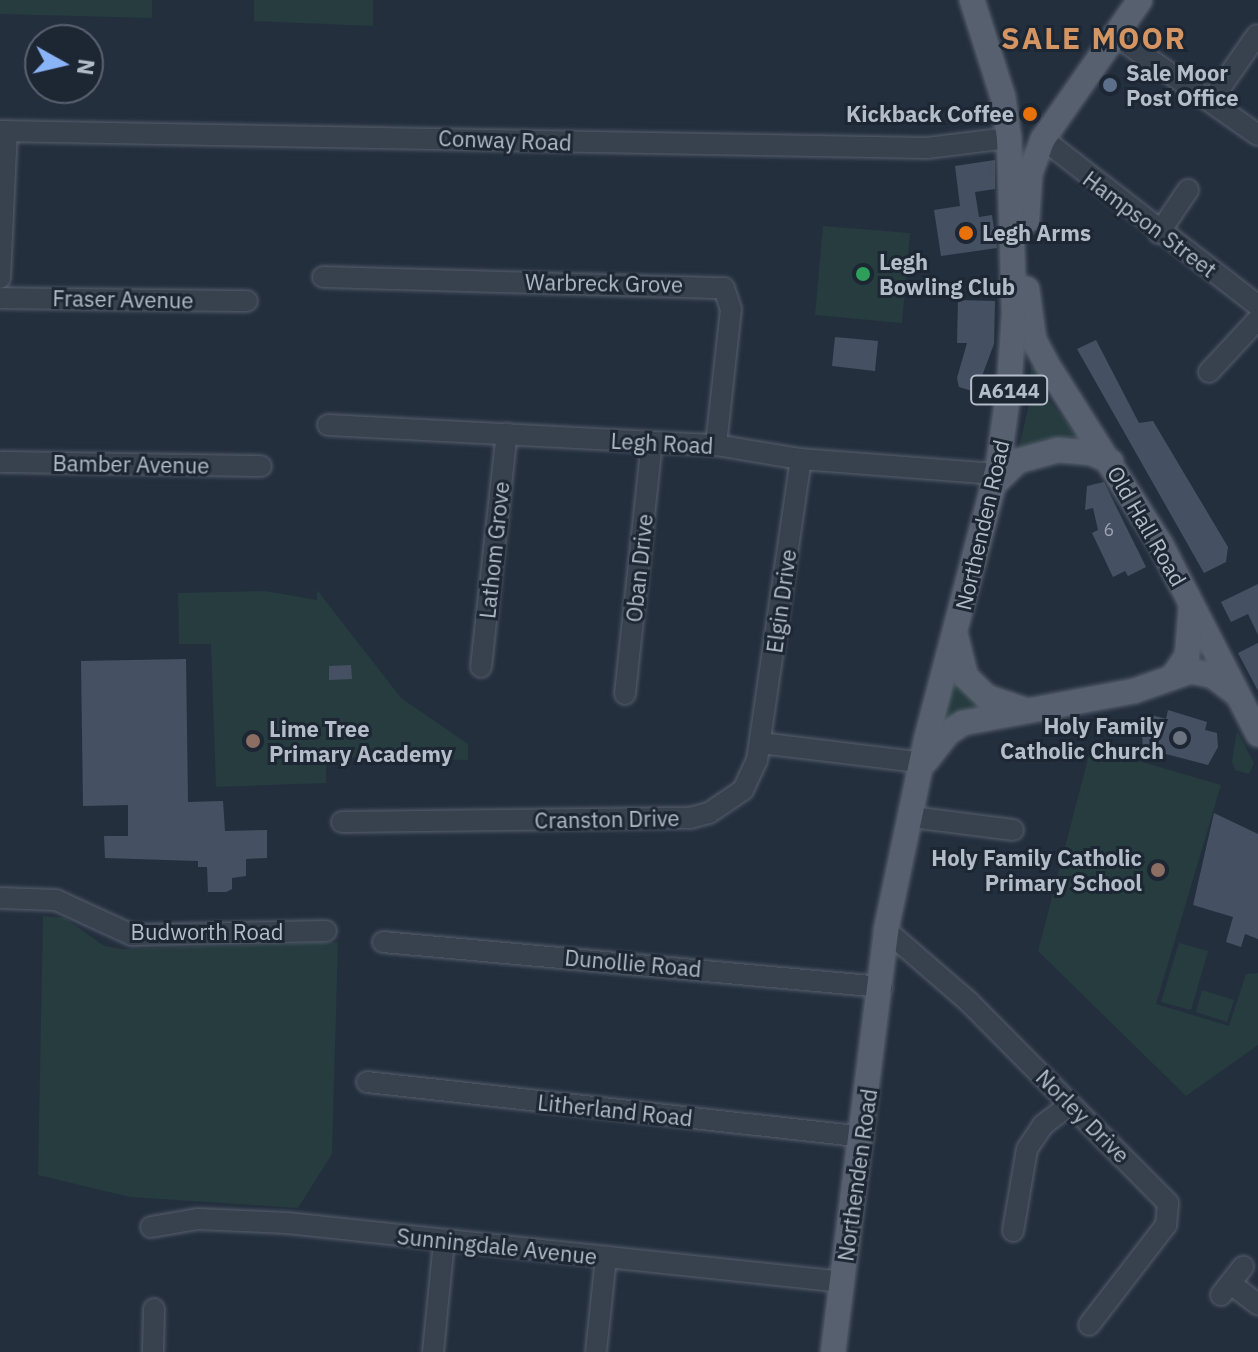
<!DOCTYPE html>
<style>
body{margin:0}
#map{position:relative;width:1258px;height:1352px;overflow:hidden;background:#242f3e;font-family:"IBM Plex Sans",sans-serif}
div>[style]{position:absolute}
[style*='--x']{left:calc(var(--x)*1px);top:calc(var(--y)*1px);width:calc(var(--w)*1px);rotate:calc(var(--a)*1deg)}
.green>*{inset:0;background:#263c3f}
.building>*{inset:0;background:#455162}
.roads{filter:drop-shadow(0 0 2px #565f6c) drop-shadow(0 0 2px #565f6c)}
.minor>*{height:20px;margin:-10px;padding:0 10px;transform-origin:10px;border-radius:10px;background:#38414e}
.major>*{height:24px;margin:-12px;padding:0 12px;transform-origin:12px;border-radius:12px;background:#56606e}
.dots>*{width:22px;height:22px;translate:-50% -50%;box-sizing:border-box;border:4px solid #1d2633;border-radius:50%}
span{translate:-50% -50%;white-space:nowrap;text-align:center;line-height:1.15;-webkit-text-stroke:6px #1d2633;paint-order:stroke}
.number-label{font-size:18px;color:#98a1af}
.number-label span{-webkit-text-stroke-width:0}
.shield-label span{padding:2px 6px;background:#1d2633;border:2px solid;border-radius:6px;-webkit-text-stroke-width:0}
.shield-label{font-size:20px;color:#b4bcc9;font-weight:700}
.poi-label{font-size:22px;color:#b4bcc9;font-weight:700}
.left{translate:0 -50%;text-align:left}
.right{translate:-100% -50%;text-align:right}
.street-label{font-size:22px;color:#b4bcc9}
.district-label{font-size:30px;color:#d59563;font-weight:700;letter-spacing:2px}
.north{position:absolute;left:24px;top:24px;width:80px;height:80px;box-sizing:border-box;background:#1d2633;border:2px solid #59626f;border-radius:50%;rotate:98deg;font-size:22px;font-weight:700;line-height:32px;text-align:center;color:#b4bcc9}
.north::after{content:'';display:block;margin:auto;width:28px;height:36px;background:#8ab4f8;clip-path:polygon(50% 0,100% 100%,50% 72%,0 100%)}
</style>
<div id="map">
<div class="green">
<i style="clip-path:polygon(0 0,152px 0,152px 18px,0 14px)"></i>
<i style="clip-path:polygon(254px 0,373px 0,373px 26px,254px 21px)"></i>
<i style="clip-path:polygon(823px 226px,910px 233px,902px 323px,815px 315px)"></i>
<i style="clip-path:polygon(1031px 367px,1037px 368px,1048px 399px,1078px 437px,1046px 439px,1018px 450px,1029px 406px)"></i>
<i style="clip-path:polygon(317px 590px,401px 698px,468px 744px,468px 760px,326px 757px,326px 783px,216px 787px,211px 644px,179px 644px,178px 593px,265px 591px,317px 600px)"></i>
<i style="clip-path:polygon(952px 673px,982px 705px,945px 719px,941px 715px)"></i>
<i style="clip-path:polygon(1237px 731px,1254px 763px,1249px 774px,1235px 770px,1232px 761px)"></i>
<i style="clip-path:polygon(1091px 747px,1221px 785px,1156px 1004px,1229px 1026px,1246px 974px,1258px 973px,1258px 1045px,1186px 1096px,1038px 951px)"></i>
<i style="clip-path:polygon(43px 916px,65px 918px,104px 946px,124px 949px,338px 942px,332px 1154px,298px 1208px,130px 1197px,38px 1175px)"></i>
<i style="clip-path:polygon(1179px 943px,1208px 951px,1191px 1010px,1161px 1002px)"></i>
<i style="clip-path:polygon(1202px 990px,1234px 1000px,1227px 1022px,1196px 1012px)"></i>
</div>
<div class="building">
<i style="clip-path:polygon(995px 160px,995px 189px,975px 192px,979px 217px,992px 215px,997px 248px,941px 256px,934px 210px,960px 206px,955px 166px)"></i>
<i style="clip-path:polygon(958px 300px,995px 301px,994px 344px,976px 392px,959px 387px,957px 378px,967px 343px,957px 343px)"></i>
<i style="clip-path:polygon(835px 337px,878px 341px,875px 371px,832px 366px)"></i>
<i style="clip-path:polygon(1096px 340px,1139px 423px,1153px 421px,1228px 547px,1226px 562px,1204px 573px,1077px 349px)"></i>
<i style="clip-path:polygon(1104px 482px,1146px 567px,1128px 576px,1125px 571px,1113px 577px,1092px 533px,1098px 530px,1093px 508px,1085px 510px,1087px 486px)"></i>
<i style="clip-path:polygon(1258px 584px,1258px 635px,1248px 614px,1231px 622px,1221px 602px)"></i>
<i style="clip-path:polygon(1258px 643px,1258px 691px,1238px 653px)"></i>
<i style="clip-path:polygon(186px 659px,188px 802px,223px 801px,225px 831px,267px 830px,267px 858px,246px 859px,246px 876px,232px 878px,232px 889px,226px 892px,208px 892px,207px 867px,198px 867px,198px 861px,105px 858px,104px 836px,128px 836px,128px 805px,83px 806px,81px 661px)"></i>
<i style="clip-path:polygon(351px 665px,352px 679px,329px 680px,329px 666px)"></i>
<i style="clip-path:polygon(1168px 710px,1207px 722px,1205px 730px,1217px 733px,1218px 747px,1208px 765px,1143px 748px,1142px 736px,1152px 715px,1166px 719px)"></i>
<i style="clip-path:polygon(1214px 813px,1258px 834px,1258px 939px,1245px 934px,1241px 947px,1226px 942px,1233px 917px,1193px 905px)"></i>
</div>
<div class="roads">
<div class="minor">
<i style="--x:1115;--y:35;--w:174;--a:35"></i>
<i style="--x:1211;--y:101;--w:80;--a:-55.1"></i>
<i style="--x:0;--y:131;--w:927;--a:1.05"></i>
<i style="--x:927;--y:148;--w:83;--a:-7"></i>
<i style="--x:1043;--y:139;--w:272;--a:37.8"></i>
<i style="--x:1159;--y:233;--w:52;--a:-56"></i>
<i style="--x:323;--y:277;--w:401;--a:1.6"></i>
<i style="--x:724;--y:288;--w:22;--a:72"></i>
<i style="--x:731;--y:309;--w:137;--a:96.3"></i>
<i style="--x:0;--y:278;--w:147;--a:-87.3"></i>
<i style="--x:0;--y:298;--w:247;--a:0.7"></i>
<i style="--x:1209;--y:372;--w:72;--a:-47.2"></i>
<i style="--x:328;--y:425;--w:389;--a:3"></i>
<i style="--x:716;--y:445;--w:86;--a:9.4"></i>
<i style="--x:801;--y:459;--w:195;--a:4.4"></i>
<i style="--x:0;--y:462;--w:261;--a:0.9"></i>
<i style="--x:481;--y:667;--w:235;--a:-83.7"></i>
<i style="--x:625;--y:694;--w:252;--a:-83.9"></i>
<i style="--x:760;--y:743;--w:166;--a:6.9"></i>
<i style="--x:912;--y:817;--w:102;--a:7.3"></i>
<i style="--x:342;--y:822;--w:348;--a:-0.7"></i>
<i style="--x:690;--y:818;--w:20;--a:-15"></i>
<i style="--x:709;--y:813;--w:41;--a:-34.1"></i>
<i style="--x:743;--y:790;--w:33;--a:-65"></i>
<i style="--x:757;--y:760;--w:304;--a:-81.7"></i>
<i style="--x:0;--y:898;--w:56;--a:2"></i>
<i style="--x:56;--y:900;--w:84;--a:24.7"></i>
<i style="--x:132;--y:935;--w:194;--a:-1.2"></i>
<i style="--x:886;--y:930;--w:110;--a:40.9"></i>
<i style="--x:969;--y:1002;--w:283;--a:45.3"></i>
<i style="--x:1168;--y:1203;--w:22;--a:95"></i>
<i style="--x:1166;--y:1225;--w:126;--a:127.6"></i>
<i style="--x:383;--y:942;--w:501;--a:5.15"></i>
<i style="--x:367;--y:1082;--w:499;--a:6.3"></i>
<i style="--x:151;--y:1227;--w:48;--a:-9.7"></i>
<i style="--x:198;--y:1219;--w:89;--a:2.6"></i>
<i style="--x:287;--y:1223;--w:559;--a:6.06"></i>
<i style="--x:1013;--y:1231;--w:83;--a:-80.3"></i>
<i style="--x:1027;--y:1149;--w:29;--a:-56"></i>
<i style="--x:1043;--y:1125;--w:34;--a:-37"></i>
<i style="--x:1231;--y:1284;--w:34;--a:37"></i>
<i style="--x:1221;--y:1295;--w:36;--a:-52"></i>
<i style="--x:153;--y:1352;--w:43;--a:-88.7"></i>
<i style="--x:433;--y:1352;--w:112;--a:-84.3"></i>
<i style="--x:596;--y:1352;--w:96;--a:-84"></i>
</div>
<div class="major">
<i style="--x:1027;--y:221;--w:47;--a:-86.3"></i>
<i style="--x:1030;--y:174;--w:37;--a:-70"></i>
<i style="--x:1043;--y:139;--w:169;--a:-55.1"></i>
<i style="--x:1027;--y:289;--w:51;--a:82.2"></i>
<i style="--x:1034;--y:340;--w:26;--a:62"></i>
<i style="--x:1046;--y:363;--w:213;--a:57.7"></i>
<i style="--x:1160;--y:543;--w:215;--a:62.8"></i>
<i style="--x:993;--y:485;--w:35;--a:-44"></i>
<i style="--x:1018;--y:461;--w:41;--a:-15.4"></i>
<i style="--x:1058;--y:450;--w:34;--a:5"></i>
<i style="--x:1092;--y:453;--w:21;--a:25"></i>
<i style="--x:956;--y:637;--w:41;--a:76"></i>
<i style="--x:966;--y:677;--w:29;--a:44"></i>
<i style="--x:987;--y:697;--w:37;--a:19"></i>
<i style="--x:1174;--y:675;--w:23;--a:-56"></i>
<i style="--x:1187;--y:656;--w:50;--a:-85.4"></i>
<i style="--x:926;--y:761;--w:36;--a:-52"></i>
<i style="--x:948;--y:733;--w:18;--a:-34"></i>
<i style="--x:963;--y:723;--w:174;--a:-10.6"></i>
<i style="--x:1134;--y:691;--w:60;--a:-19.3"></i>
<i style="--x:1191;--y:671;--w:23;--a:13"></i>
<i style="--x:1213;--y:676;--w:30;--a:37"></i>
<i style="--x:833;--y:1352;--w:425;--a:-82.8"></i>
<i style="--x:886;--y:930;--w:194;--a:-78.1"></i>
<i style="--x:926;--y:740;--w:282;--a:-75.2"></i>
<i style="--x:998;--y:467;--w:80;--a:-82.1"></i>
<i style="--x:1009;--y:388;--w:74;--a:-86.1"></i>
<i style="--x:1014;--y:314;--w:176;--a:-91.6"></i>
<i style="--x:1009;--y:138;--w:41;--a:-98.3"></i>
<i style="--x:1003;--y:97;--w:102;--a:-107.7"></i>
</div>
</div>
<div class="dots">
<i style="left:1110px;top:85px;background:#5c6f8a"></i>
<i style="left:1030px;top:114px;background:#e8710a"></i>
<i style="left:966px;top:233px;background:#e8710a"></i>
<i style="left:863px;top:274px;background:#2e9e5b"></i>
<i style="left:1180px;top:738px;background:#6b7280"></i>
<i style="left:253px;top:741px;background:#8d6e63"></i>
<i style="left:1158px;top:870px;background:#8d6e63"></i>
</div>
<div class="number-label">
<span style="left:1109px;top:530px">6</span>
</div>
<div class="shield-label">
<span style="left:1009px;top:390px">A6144</span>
</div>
<div class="poi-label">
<span class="left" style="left:1126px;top:85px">Sale Moor<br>Post Office</span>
<span class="right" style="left:1014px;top:114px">Kickback Coffee</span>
<span class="left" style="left:982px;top:233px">Legh Arms</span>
<span class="left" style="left:879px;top:274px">Legh<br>Bowling Club</span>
<span class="right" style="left:1164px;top:738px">Holy Family<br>Catholic Church</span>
<span class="left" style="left:269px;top:741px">Lime Tree<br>Primary Academy</span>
<span class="right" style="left:1142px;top:870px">Holy Family Catholic<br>Primary School</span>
</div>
<div class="street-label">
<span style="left:505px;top:140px;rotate:2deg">Conway Road</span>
<span style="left:1150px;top:224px;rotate:37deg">Hampson Street</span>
<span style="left:604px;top:283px;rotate:1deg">Warbreck Grove</span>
<span style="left:123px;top:299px;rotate:1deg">Fraser Avenue</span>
<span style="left:662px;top:443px;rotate:3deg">Legh Road</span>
<span style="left:131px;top:464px;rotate:1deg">Bamber Avenue</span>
<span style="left:982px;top:525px;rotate:-77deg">Northenden Road</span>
<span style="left:1147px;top:526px;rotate:60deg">Old Hall Road</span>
<span style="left:494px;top:550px;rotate:-84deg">Lathom Grove</span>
<span style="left:639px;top:568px;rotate:-84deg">Oban Drive</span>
<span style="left:781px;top:601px;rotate:-82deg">Elgin Drive</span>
<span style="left:607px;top:819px;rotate:-1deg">Cranston Drive</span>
<span style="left:207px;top:932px">Budworth Road</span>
<span style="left:633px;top:963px;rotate:5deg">Dunollie Road</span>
<span style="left:615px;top:1110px;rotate:6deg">Litherland Road</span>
<span style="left:1083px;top:1116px;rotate:45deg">Norley Drive</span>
<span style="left:857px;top:1175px;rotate:-82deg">Northenden Road</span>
<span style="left:497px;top:1246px;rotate:6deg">Sunningdale Avenue</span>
</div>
<div class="district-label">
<span style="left:1094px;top:38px">SALE MOOR</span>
</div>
<div class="north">N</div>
</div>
